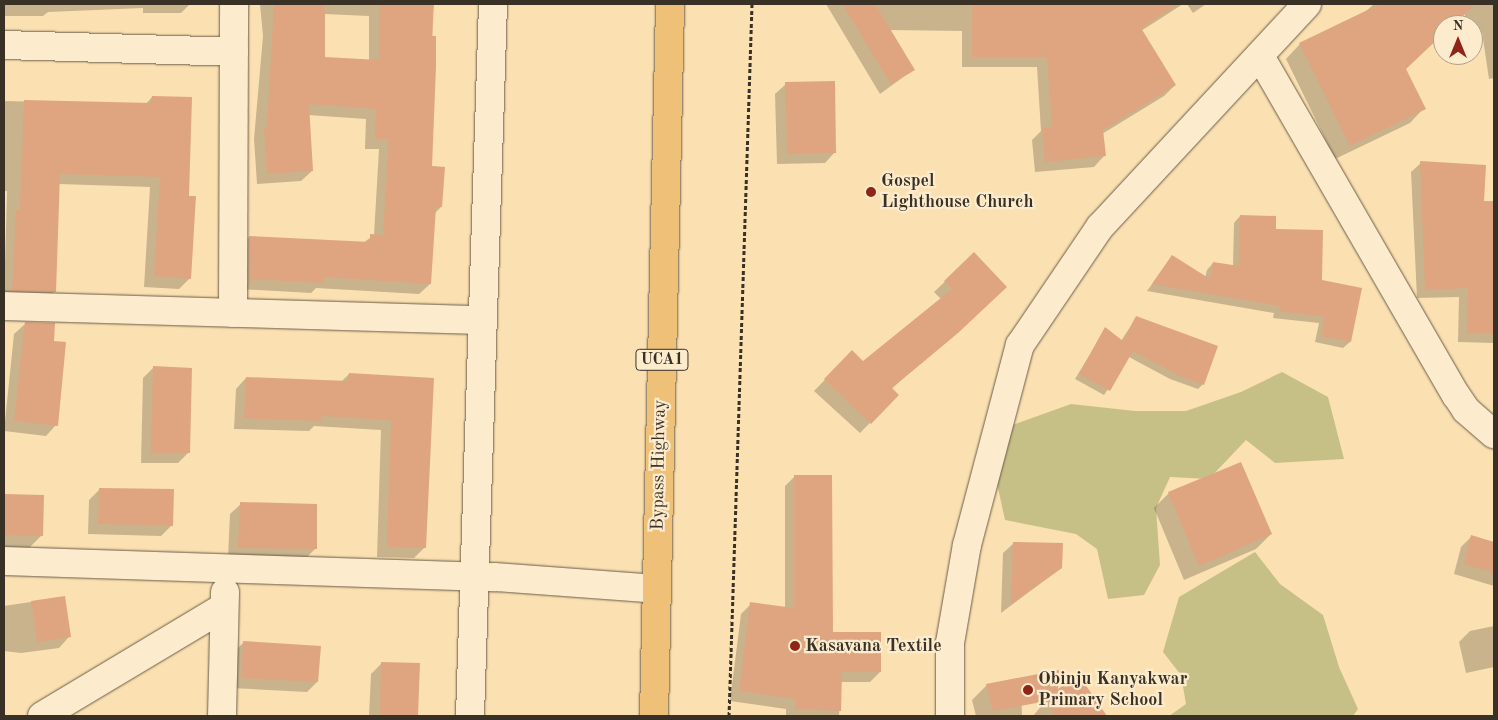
<!DOCTYPE html>
<style>
body{margin:0}
#map{position:relative;width:1498px;height:720px;overflow:hidden;background:#fbe0b1;font-family:"Old Standard TT",serif}
div>[style]{position:absolute}
[style*='--x']{left:calc(var(--x)*1px);top:calc(var(--y)*1px);width:calc(var(--w)*1px);rotate:calc(var(--a)*1deg)}
.green>*{inset:0;background:#c6c087}
.shadow>*{inset:0;background:#0003}
.building>*{inset:0;background:#dea580}
.path>*{height:3px;margin-top:-1.5px;transform-origin:0;background:repeating-linear-gradient(90deg,#393026 0 4px,transparent 0 6.5px)}
.roads{filter:drop-shadow(0 0 1px #6a5c49) drop-shadow(0 0 1px #6a5c49)}
.minor>*{height:28px;margin:-14px;padding:0 14px;transform-origin:14px;border-radius:14px;background:#fcebcc}
.primary>*{height:28px;margin:-14px;padding:0 14px;transform-origin:14px;border-radius:14px;background:#eec078}
.dots>*{width:14px;height:14px;translate:-50% -50%;box-sizing:border-box;border:2px solid #fcebcc;border-radius:50%}
span{translate:-50% -50%;white-space:nowrap;text-align:center;line-height:1.15;-webkit-text-stroke:4.5px #fcebcc;paint-order:stroke}
.shield-label span{padding:1px 4px;background:#fcebcc;border:1px solid;border-radius:4px;-webkit-text-stroke-width:0}
.shield-label{font-size:16px;color:#393026;font-weight:700}
.poi-label{font-size:18px;color:#393026;font-weight:700}
.left{translate:0 -50%;text-align:left}
.street-label{font-size:18px;color:#393026}
.frame{position:absolute;inset:0;border:5px solid #393026;pointer-events:none}
.north{position:absolute;left:1433px;top:15px;width:50px;height:50px;box-sizing:border-box;background:#fcebcc;border:1px solid #aea08a;border-radius:50%;rotate:0deg;font-size:14px;font-weight:700;line-height:20px;text-align:center;color:#393026}
.north::after{content:'';display:block;margin:auto;width:18px;height:22px;background:#8f2418;clip-path:polygon(50% 0,100% 100%,50% 72%,0 100%)}
</style>
<div id="map">
<div class="green">
<i style="clip-path:polygon(1282px 372px,1328px 397px,1344px 459px,1275px 463px,1246px 440px,1209px 479px,1170px 477px,1156px 508px,1160px 565px,1144px 595px,1108px 599px,1097px 549px,1076px 534px,1005px 520px,994px 470px,1007px 427px,1071px 404px,1135px 411px,1186px 411px,1241px 392px)"></i>
<i style="clip-path:polygon(1255px 552px,1280px 584px,1323px 615px,1339px 667px,1358px 709px,1353px 716px,1169px 716px,1186px 704px,1181px 675px,1163px 652px,1179px 597px)"></i>
</div>
<div class="shadow">
<i style="clip-path:polygon(4px 4px,190px 4px,181px 13px,143px 13px,143px 8px,48px 12px,43px 16px,4px 16px)"></i>
<i style="clip-path:polygon(evenodd,260px 4px,433px 4px,430px 168px,441px 207px,434px 214px,430px 284px,419px 294px,316px 288px,311px 293px,239px 289px,239px 248px,249px 237px,363px 243px,374px 235px,379px 149px,365px 149px,366px 119px,308px 115px,312px 171px,301px 181px,257px 184px,254px 139px,263px 36px,260px 4px,324px 14px,369px 16px,369px 61px,324px 58px,324px 14px)"></i>
<i style="clip-path:polygon(826px 4px,1183px 4px,1141px 31px,1175px 85px,1164px 96px,1102px 134px,1104px 156px,1094px 167px,1035px 172px,1032px 140px,1041px 131px,1037px 67px,962px 67px,962px 31px,890px 30px,913px 70px,880px 94px)"></i>
<i style="clip-path:polygon(1187px 4px,1206px 4px,1193px 13px)"></i>
<i style="clip-path:polygon(1374px 4px,1423px 4px,1443px 26px,1443px 33px,1405px 69px,1424px 108px,1410px 123px,1335px 159px,1286px 59px,1300px 44px,1364px 13px)"></i>
<i style="clip-path:polygon(1466px 4px,1494px 4px,1494px 78px,1489px 79px,1482px 32px,1473px 35px,1473px 25px,1467px 25px,1463px 7px)"></i>
<i style="clip-path:polygon(786px 84px,835px 152px,825px 163px,777px 164px,775px 94px)"></i>
<i style="clip-path:polygon(152px 97px,188px 197px,190px 278px,179px 289px,144px 287px,150px 187px,59px 184px,55px 291px,44px 302px,4px 301px,7px 191px,4px 191px,4px 101px,146px 104px)"></i>
<i style="clip-path:polygon(1421px 163px,1482px 201px,1494px 201px,1494px 343px,1458px 342px,1459px 297px,1417px 298px,1411px 172px)"></i>
<i style="clip-path:polygon(1240px 216px,1274px 231px,1320px 281px,1350px 342px,1343px 348px,1315px 342px,1319px 323px,1273px 318px,1274px 313px,1147px 291px,1172px 256px,1205px 278px,1207px 270px,1213px 263px,1233px 266px,1234px 223px)"></i>
<i style="clip-path:polygon(974px 254px,995px 297px,891px 389px,897px 395px,860px 433px,814px 391px,852px 352px,863px 362px,941px 299px,934px 292px)"></i>
<i style="clip-path:polygon(1136px 318px,1203px 384px,1198px 389px,1170px 379px,1129px 357px,1104px 395px,1075px 379px,1106px 328px,1121px 341px)"></i>
<i style="clip-path:polygon(25px 324px,53px 342px,56px 425px,46px 436px,4px 431px,14px 334px)"></i>
<i style="clip-path:polygon(153px 368px,188px 453px,178px 463px,141px 463px,143px 378px)"></i>
<i style="clip-path:polygon(349px 374px,433px 379px,425px 547px,414px 558px,377px 557px,381px 430px,314px 426px,309px 431px,234px 429px,236px 389px,246px 378px,341px 382px)"></i>
<i style="clip-path:polygon(795px 476px,832px 633px,880px 672px,870px 682px,841px 682px,839px 716px,786px 716px,786px 709px,730px 701px,741px 614px,751px 604px,785px 608px,785px 486px)"></i>
<i style="clip-path:polygon(100px 489px,172px 525px,161px 536px,88px 534px,89px 500px)"></i>
<i style="clip-path:polygon(1169px 493px,1271px 534px,1256px 549px,1184px 580px,1154px 508px)"></i>
<i style="clip-path:polygon(4px 495px,43px 497px,41px 536px,29px 548px,4px 547px)"></i>
<i style="clip-path:polygon(241px 504px,315px 549px,305px 559px,228px 558px,230px 514px)"></i>
<i style="clip-path:polygon(1472px 536px,1494px 543px,1494px 586px,1454px 574px,1461px 547px)"></i>
<i style="clip-path:polygon(1014px 543px,1061px 568px,1001px 613px,1003px 553px)"></i>
<i style="clip-path:polygon(64px 597px,69px 637px,59px 648px,21px 653px,4px 651px,4px 606px)"></i>
<i style="clip-path:polygon(1494px 626px,1494px 667px,1466px 673px,1459px 642px,1470px 631px)"></i>
<i style="clip-path:polygon(244px 642px,317px 682px,307px 692px,231px 688px,233px 653px)"></i>
<i style="clip-path:polygon(382px 663px,418px 665px,417px 716px,369px 716px,371px 674px)"></i>
<i style="clip-path:polygon(1078px 676px,1105px 716px,1033px 716px,1047px 699px)"></i>
<i style="clip-path:polygon(1021px 679px,1022px 716px,976px 716px,972px 700px,987px 685px)"></i>
</div>
<div class="building">
<i style="clip-path:polygon(274px 4px,325px 4px,325px 57px,379px 60px,379px 4px,434px 4px,432px 36px,436px 36px,436px 67px,432px 166px,445px 167px,442px 207px,436px 207px,431px 284px,323px 277px,323px 283px,249px 279px,249px 236px,370px 242px,370px 234px,383px 235px,389px 139px,375px 139px,376px 109px,309px 104px,313px 171px,267px 174px,264px 127px,267px 127px)"></i>
<i style="clip-path:polygon(842px 4px,875px 4px,915px 70px,891px 84px)"></i>
<i style="clip-path:polygon(972px 4px,1179px 4px,1141px 28px,1176px 85px,1103px 130px,1106px 156px,1045px 162px,1042px 128px,1052px 127px,1047px 57px,972px 57px)"></i>
<i style="clip-path:polygon(1380px 4px,1476px 4px,1453px 25px,1443px 25px,1443px 34px,1406px 69px,1426px 109px,1350px 146px,1299px 43px)"></i>
<i style="clip-path:polygon(835px 81px,836px 153px,787px 154px,785px 82px)"></i>
<i style="clip-path:polygon(152px 96px,192px 97px,189px 196px,196px 196px,191px 279px,154px 276px,160px 177px,60px 174px,56px 292px,12px 291px,16px 210px,20px 210px,24px 100px,151px 103px)"></i>
<i style="clip-path:polygon(1420px 161px,1486px 165px,1484px 202px,1494px 202px,1494px 334px,1467px 333px,1468px 288px,1425px 290px)"></i>
<i style="clip-path:polygon(1240px 215px,1276px 216px,1276px 229px,1323px 230px,1322px 280px,1362px 288px,1351px 342px,1321px 336px,1325px 317px,1279px 311px,1280px 306px,1152px 284px,1172px 255px,1210px 279px,1213px 262px,1239px 266px)"></i>
<i style="clip-path:polygon(974px 252px,1007px 287px,958px 333px,892px 388px,899px 395px,871px 424px,824px 379px,852px 350px,863px 361px,952px 289px,944px 281px)"></i>
<i style="clip-path:polygon(1136px 316px,1218px 346px,1204px 385px,1176px 374px,1133px 351px,1110px 391px,1079px 374px,1105px 327px,1123px 341px)"></i>
<i style="clip-path:polygon(25px 322px,55px 323px,54px 341px,66px 342px,58px 426px,14px 421px)"></i>
<i style="clip-path:polygon(153px 366px,192px 368px,190px 453px,151px 453px)"></i>
<i style="clip-path:polygon(349px 373px,434px 378px,426px 548px,387px 547px,391px 420px,321px 416px,321px 421px,244px 418px,246px 377px,348px 381px)"></i>
<i style="clip-path:polygon(1241px 462px,1272px 534px,1199px 566px,1168px 492px)"></i>
<i style="clip-path:polygon(794px 475px,832px 475px,833px 632px,881px 632px,881px 672px,842px 672px,841px 711px,795px 709px,796px 699px,739px 691px,750px 602px,794px 608px)"></i>
<i style="clip-path:polygon(99px 488px,174px 489px,173px 526px,98px 524px)"></i>
<i style="clip-path:polygon(4px 494px,44px 495px,43px 536px,4px 535px)"></i>
<i style="clip-path:polygon(240px 502px,317px 504px,317px 549px,238px 548px)"></i>
<i style="clip-path:polygon(1471px 535px,1494px 542px,1494px 573px,1464px 564px)"></i>
<i style="clip-path:polygon(1013px 542px,1063px 543px,1062px 568px,1011px 604px)"></i>
<i style="clip-path:polygon(65px 596px,71px 637px,37px 642px,31px 601px)"></i>
<i style="clip-path:polygon(243px 641px,321px 646px,318px 682px,241px 678px)"></i>
<i style="clip-path:polygon(381px 662px,420px 663px,418px 716px,380px 716px)"></i>
<i style="clip-path:polygon(1059px 670px,1058px 689px,1078px 674px,1107px 716px,1055px 716px,1047px 701px,993px 711px,986px 684px)"></i>
</div>
<div class="path">
<i style="--x:729;--y:716;--w:712;--a:-88.15"></i>
</div>
<div class="roads">
<div class="minor">
<i style="--x:4;--y:45;--w:230;--a:1.7"></i>
<i style="--x:1260;--y:56;--w:392;--a:60"></i>
<i style="--x:1456;--y:395;--w:18;--a:56"></i>
<i style="--x:1466;--y:410;--w:37;--a:41"></i>
<i style="--x:4;--y:306;--w:479;--a:1.7"></i>
<i style="--x:233;--y:313;--w:309;--a:-89.8"></i>
<i style="--x:4;--y:561;--w:491;--a:1.9"></i>
<i style="--x:495;--y:577;--w:162;--a:4.2"></i>
<i style="--x:42;--y:716;--w:212;--a:-30.9"></i>
<i style="--x:222;--y:716;--w:124;--a:-88.6"></i>
<i style="--x:470;--y:716;--w:712;--a:-88.15"></i>
<i style="--x:950;--y:716;--w:73;--a:-90"></i>
<i style="--x:950;--y:643;--w:99;--a:-80.2"></i>
<i style="--x:967;--y:545;--w:207;--a:-75.2"></i>
<i style="--x:1020;--y:345;--w:143;--a:-55.9"></i>
<i style="--x:1100;--y:227;--w:304;--a:-47.1"></i>
</div>
<div class="primary">
<i style="--x:654;--y:716;--w:712;--a:-88.71"></i>
</div>
</div>
<div class="dots">
<i style="left:871px;top:192px;background:#8f2418"></i>
<i style="left:795px;top:646px;background:#8f2418"></i>
<i style="left:1028px;top:690px;background:#8f2418"></i>
</div>
<div class="shield-label">
<span style="left:662px;top:360px">UCA1</span>
</div>
<div class="poi-label">
<span class="left" style="left:881px;top:192px">Gospel<br>Lighthouse Church</span>
<span class="left" style="left:805px;top:646px">Kasavana Textile</span>
<span class="left" style="left:1038px;top:690px">Obinju Kanyakwar<br>Primary School</span>
</div>
<div class="street-label">
<span style="left:659px;top:465px;rotate:-89deg">Bypass Highway</span>
</div>
<div class="frame"></div>
<div class="north">N</div>
</div>
